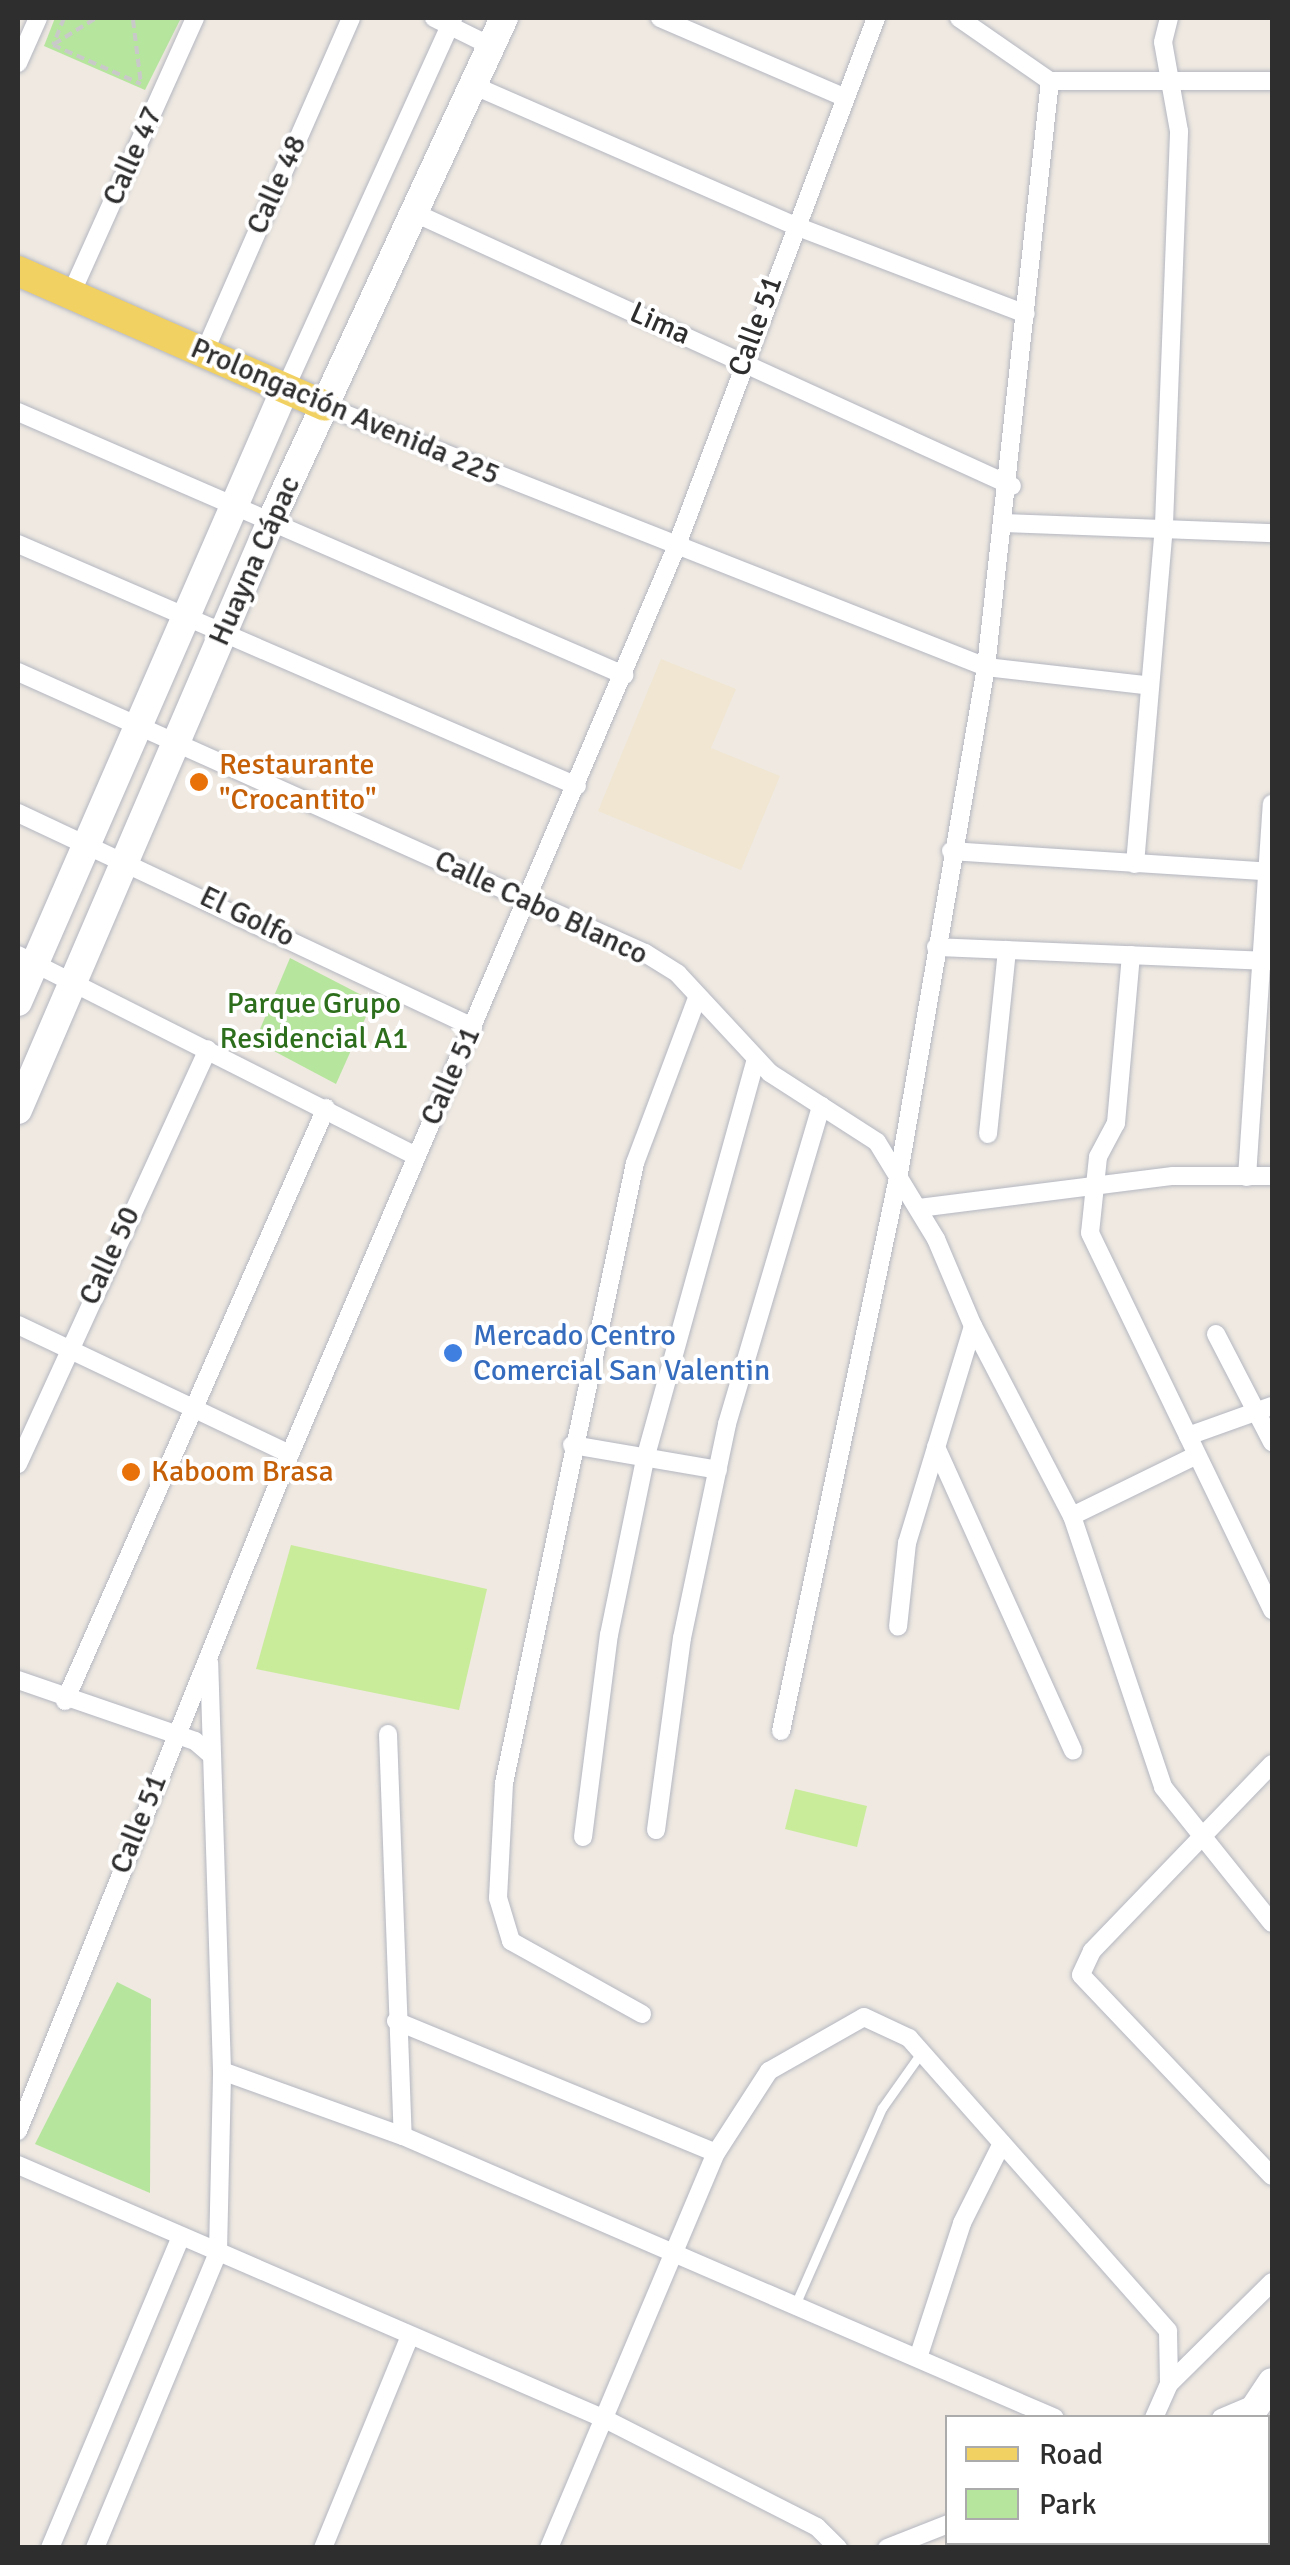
<!DOCTYPE html>
<meta charset="utf-8">
<style>
body{margin:0}
#map{position:relative;width:1290px;height:2565px;overflow:hidden;background:#efe9e1;font-family:Signika,sans-serif}
div>[style]{position:absolute}
[style*='--x']{left:calc(var(--x)*1px);top:calc(var(--y)*1px);width:calc(var(--w)*1px);rotate:calc(var(--a)*1deg)}
.education>*{inset:0;background:#f0e6d1}
.green>*{inset:0;background:#b6e59e}
.pitch>*{inset:0;background:#c9ec9a}
.path>*{height:4px;margin-top:-2px;transform-origin:0;background:repeating-linear-gradient(90deg,#c9c9c9 0 8px,transparent 0 13px)}
.roads{filter:drop-shadow(0 0 2px #b4b7c1) drop-shadow(0 0 2px #b4b7c1)}
.service>*{height:9px;margin:-4.5px;padding:0 4.5px;transform-origin:4.5px;border-radius:4.5px;background:#fff}
.minor>*{height:18px;margin:-9px;padding:0 9px;transform-origin:9px;border-radius:9px;background:#fff}
.secondary>*{height:28px;margin:-14px;padding:0 14px;transform-origin:14px;border-radius:14px;background:#fff}
.primary>*{height:30px;margin:-15px;padding:0 15px;transform-origin:15px;border-radius:15px;background:#f2d163}
.dots>*{width:28px;height:28px;translate:-50% -50%;box-sizing:border-box;border:5px solid #fff;border-radius:50%}
span{translate:-50% -50%;white-space:nowrap;text-align:center;line-height:1.15;-webkit-text-stroke:8px #fff;paint-order:stroke}
.street-label{font-size:30px;color:#2e2e2e}
.food-label{font-size:30px;color:#c56008}
.left{translate:0 -50%;text-align:left}
.park-label{font-size:30px;color:#2c6e1b}
.shop-label{font-size:30px;color:#366cbe}
.frame{position:absolute;inset:0;border:20px solid #2e2e2e;pointer-events:none}
.legend{position:absolute;left:945px;top:2415px;width:325px;height:130px;box-sizing:border-box;background:#fff;border:2px solid #ababab;margin:0;padding:12px 18px;list-style:none;font-size:30px;color:#2e2e2e}
.legend li{display:flex;align-items:center;gap:20px;height:50px}
.legend b{width:50px;border:2px solid #ababab}
</style>
<div id="map">
<div class="education">
<i style="clip-path:polygon(661px 659px,736px 689px,711px 748px,780px 776px,741px 870px,598px 811px)"></i>
</div>
<div class="green">
<i style="clip-path:polygon(55px 18px,181px 18px,145px 90px,44px 46px)"></i>
<i style="clip-path:polygon(290px 958px,373px 1001px,336px 1084px,255px 1041px)"></i>
<i style="clip-path:polygon(117px 1982px,151px 1999px,150px 2193px,35px 2144px)"></i>
</div>
<div class="pitch">
<i style="clip-path:polygon(291px 1545px,487px 1589px,459px 1710px,256px 1669px)"></i>
<i style="clip-path:polygon(795px 1789px,867px 1806px,857px 1847px,785px 1829px)"></i>
</div>
<div class="path">
<i style="--x:64;--y:18;--w:29;--a:112"></i>
<i style="--x:53;--y:45;--w:96;--a:23.9"></i>
<i style="--x:127;--y:18;--w:10;--a:0"></i>
<i style="--x:133;--y:20;--w:64;--a:82.9"></i>
<i style="--x:54;--y:44;--w:49;--a:-31.8"></i>
</div>
<div class="roads">
<div class="service">
<i style="--x:795;--y:2305;--w:215;--a:-66.2"></i>
<i style="--x:882;--y:2108;--w:67;--a:-54.7"></i>
</div>
<div class="minor">
<i style="--x:434;--y:18;--w:64;--a:26.2"></i>
<i style="--x:660;--y:18;--w:199;--a:23.3"></i>
<i style="--x:959;--y:18;--w:111;--a:34.7"></i>
<i style="--x:1050;--y:81;--w:222;--a:0"></i>
<i style="--x:18;--y:63;--w:49;--a:-66"></i>
<i style="--x:475;--y:86;--w:347;--a:23.6"></i>
<i style="--x:793;--y:225;--w:249;--a:20.9"></i>
<i style="--x:417;--y:214;--w:654;--a:24.57"></i>
<i style="--x:71;--y:294;--w:303;--a:-65.8"></i>
<i style="--x:204;--y:353;--w:366;--a:-66.3"></i>
<i style="--x:285;--y:389;--w:407;--a:-65.6"></i>
<i style="--x:325;--y:406;--w:711;--a:21.55"></i>
<i style="--x:986;--y:667;--w:159;--a:6.5"></i>
<i style="--x:18;--y:412;--w:661;--a:23.46"></i>
<i style="--x:1006;--y:523;--w:266;--a:2.2"></i>
<i style="--x:18;--y:544;--w:609;--a:23.41"></i>
<i style="--x:18;--y:672;--w:687;--a:24.14"></i>
<i style="--x:645;--y:953;--w:39;--a:32"></i>
<i style="--x:678;--y:974;--w:135;--a:47.1"></i>
<i style="--x:770;--y:1073;--w:127;--a:32.8"></i>
<i style="--x:877;--y:1142;--w:114;--a:58.7"></i>
<i style="--x:936;--y:1239;--w:95;--a:67"></i>
<i style="--x:973;--y:1326;--w:227;--a:106.9"></i>
<i style="--x:907;--y:1543;--w:84;--a:96.1"></i>
<i style="--x:18;--y:813;--w:503;--a:25.19"></i>
<i style="--x:951;--y:851;--w:322;--a:3.7"></i>
<i style="--x:1135;--y:864;--w:341;--a:-85.1"></i>
<i style="--x:1164;--y:524;--w:393;--a:-87.8"></i>
<i style="--x:1179;--y:131;--w:90;--a:-100.2"></i>
<i style="--x:1163;--y:42;--w:25;--a:-76"></i>
<i style="--x:936;--y:947;--w:336;--a:2.4"></i>
<i style="--x:18;--y:955;--w:446;--a:26.8"></i>
<i style="--x:1131;--y:955;--w:169;--a:95.1"></i>
<i style="--x:1116;--y:1123;--w:38;--a:118"></i>
<i style="--x:1098;--y:1157;--w:76;--a:96"></i>
<i style="--x:1090;--y:1233;--w:419;--a:64.2"></i>
<i style="--x:988;--y:1134;--w:185;--a:-84.1"></i>
<i style="--x:1247;--y:1177;--w:374;--a:-86.2"></i>
<i style="--x:919;--y:1208;--w:256;--a:-7.2"></i>
<i style="--x:1173;--y:1176;--w:99;--a:0"></i>
<i style="--x:18;--y:1325;--w:301;--a:25.4"></i>
<i style="--x:973;--y:1326;--w:214;--a:62.5"></i>
<i style="--x:1072;--y:1516;--w:286;--a:71.4"></i>
<i style="--x:1163;--y:1787;--w:174;--a:51.3"></i>
<i style="--x:1216;--y:1334;--w:122;--a:62.6"></i>
<i style="--x:1188;--y:1436;--w:89;--a:-19.7"></i>
<i style="--x:572;--y:1445;--w:148;--a:9.7"></i>
<i style="--x:936;--y:1447;--w:333;--a:65.7"></i>
<i style="--x:18;--y:1464;--w:456;--a:-65.4"></i>
<i style="--x:1072;--y:1516;--w:137;--a:-26"></i>
<i style="--x:18;--y:1680;--w:187;--a:19"></i>
<i style="--x:195;--y:1741;--w:21;--a:41"></i>
<i style="--x:65;--y:1701;--w:648;--a:-66.24"></i>
<i style="--x:781;--y:1731;--w:570;--a:-78.06"></i>
<i style="--x:899;--y:1173;--w:513;--a:-80.24"></i>
<i style="--x:986;--y:667;--w:589;--a:-83.77"></i>
<i style="--x:388;--y:1734;--w:402;--a:87.9"></i>
<i style="--x:1272;--y:1764;--w:260;--a:133.9"></i>
<i style="--x:1092;--y:1951;--w:26;--a:115"></i>
<i style="--x:1081;--y:1975;--w:277;--a:46.5"></i>
<i style="--x:656;--y:1830;--w:194;--a:-82.3"></i>
<i style="--x:682;--y:1638;--w:219;--a:-78.1"></i>
<i style="--x:727;--y:1424;--w:332;--a:-73.5"></i>
<i style="--x:583;--y:1837;--w:204;--a:-82.7"></i>
<i style="--x:609;--y:1635;--w:180;--a:-78.4"></i>
<i style="--x:645;--y:1459;--w:415;--a:-74.5"></i>
<i style="--x:642;--y:2014;--w:150;--a:-150.9"></i>
<i style="--x:511;--y:1941;--w:45;--a:-106.8"></i>
<i style="--x:498;--y:1898;--w:115;--a:-87"></i>
<i style="--x:504;--y:1783;--w:634;--a:-78.07"></i>
<i style="--x:635;--y:1163;--w:176;--a:-69.4"></i>
<i style="--x:396;--y:2021;--w:346;--a:22.4"></i>
<i style="--x:222;--y:2071;--w:192;--a:19.8"></i>
<i style="--x:403;--y:2136;--w:710;--a:23.39"></i>
<i style="--x:18;--y:2131;--w:730;--a:-68.11"></i>
<i style="--x:290;--y:1454;--w:983;--a:-66.93"></i>
<i style="--x:675;--y:550;--w:569;--a:-69.3"></i>
<i style="--x:18;--y:2165;--w:640;--a:23.4"></i>
<i style="--x:605;--y:2419;--w:238;--a:27"></i>
<i style="--x:817;--y:2527;--w:30;--a:45"></i>
<i style="--x:918;--y:2358;--w:142;--a:-71.9"></i>
<i style="--x:962;--y:2223;--w:89;--a:-63.4"></i>
<i style="--x:1169;--y:2384;--w:145;--a:-44.7"></i>
<i style="--x:1221;--y:2418;--w:36;--a:-23"></i>
<i style="--x:50;--y:2548;--w:338;--a:-67.2"></i>
<i style="--x:95;--y:2548;--w:321;--a:-67.4"></i>
<i style="--x:218;--y:2252;--w:181;--a:-88.7"></i>
<i style="--x:222;--y:2071;--w:408;--a:-91.8"></i>
<i style="--x:323;--y:2548;--w:227;--a:-67.7"></i>
<i style="--x:549;--y:2548;--w:429;--a:-67.1"></i>
<i style="--x:716;--y:2153;--w:98;--a:-57.1"></i>
<i style="--x:769;--y:2071;--w:109;--a:-29.6"></i>
<i style="--x:864;--y:2017;--w:50;--a:25"></i>
<i style="--x:909;--y:2038;--w:391;--a:48.5"></i>
<i style="--x:1168;--y:2331;--w:53;--a:88.9"></i>
<i style="--x:1169;--y:2384;--w:37;--a:114"></i>
<i style="--x:887;--y:2548;--w:66;--a:-21.5"></i>
</div>
<div class="secondary">
<i style="--x:18;--y:1002;--w:669;--a:-66.46"></i>
<i style="--x:18;--y:1110;--w:643;--a:-66.74"></i>
<i style="--x:272;--y:519;--w:552;--a:-65.15"></i>
<i style="--x:1248;--y:2418;--w:43;--a:-56.3"></i>
<i style="--x:1204;--y:2548;--w:6;--a:-81"></i>
</div>
<div class="primary">
<i style="--x:18;--y:271;--w:335;--a:23.7"></i>
</div>
</div>
<div class="dots">
<i style="left:199px;top:782px;background:#e8710a"></i>
<i style="left:453px;top:1353px;background:#3f7fe0"></i>
<i style="left:131px;top:1472px;background:#e8710a"></i>
</div>
<div class="street-label">
<span style="left:133px;top:156px;rotate:-66deg">Calle 47</span>
<span style="left:277px;top:185px;rotate:-66deg">Calle 48</span>
<span style="left:660px;top:324px;rotate:24deg">Lima</span>
<span style="left:756px;top:326px;rotate:-70deg">Calle 51</span>
<span style="left:345px;top:412px;rotate:23deg">Prolongación Avenida 225</span>
<span style="left:255px;top:561px;rotate:-66deg">Huayna Cápac</span>
<span style="left:541px;top:908px;rotate:25deg">Calle Cabo Blanco</span>
<span style="left:247px;top:917px;rotate:26deg">El Golfo</span>
<span style="left:451px;top:1076px;rotate:-66deg">Calle 51</span>
<span style="left:110px;top:1256px;rotate:-65deg">Calle 50</span>
<span style="left:139px;top:1824px;rotate:-68deg">Calle 51</span>
</div>
<div class="food-label">
<span class="left" style="left:219px;top:782px">Restaurante<br>"Crocantito"</span>
<span class="left" style="left:151px;top:1472px">Kaboom Brasa</span>
</div>
<div class="park-label">
<span style="left:314px;top:1021px">Parque Grupo<br>Residencial A1</span>
</div>
<div class="shop-label">
<span class="left" style="left:473px;top:1353px">Mercado Centro<br>Comercial San Valentin</span>
</div>
<div class="frame"></div>
<ul class="legend">
<li><b style="height:12px;background:#f2d163"></b>Road</li>
<li><b style="height:28px;background:#b6e59e"></b>Park</li>
</ul>
</div>
